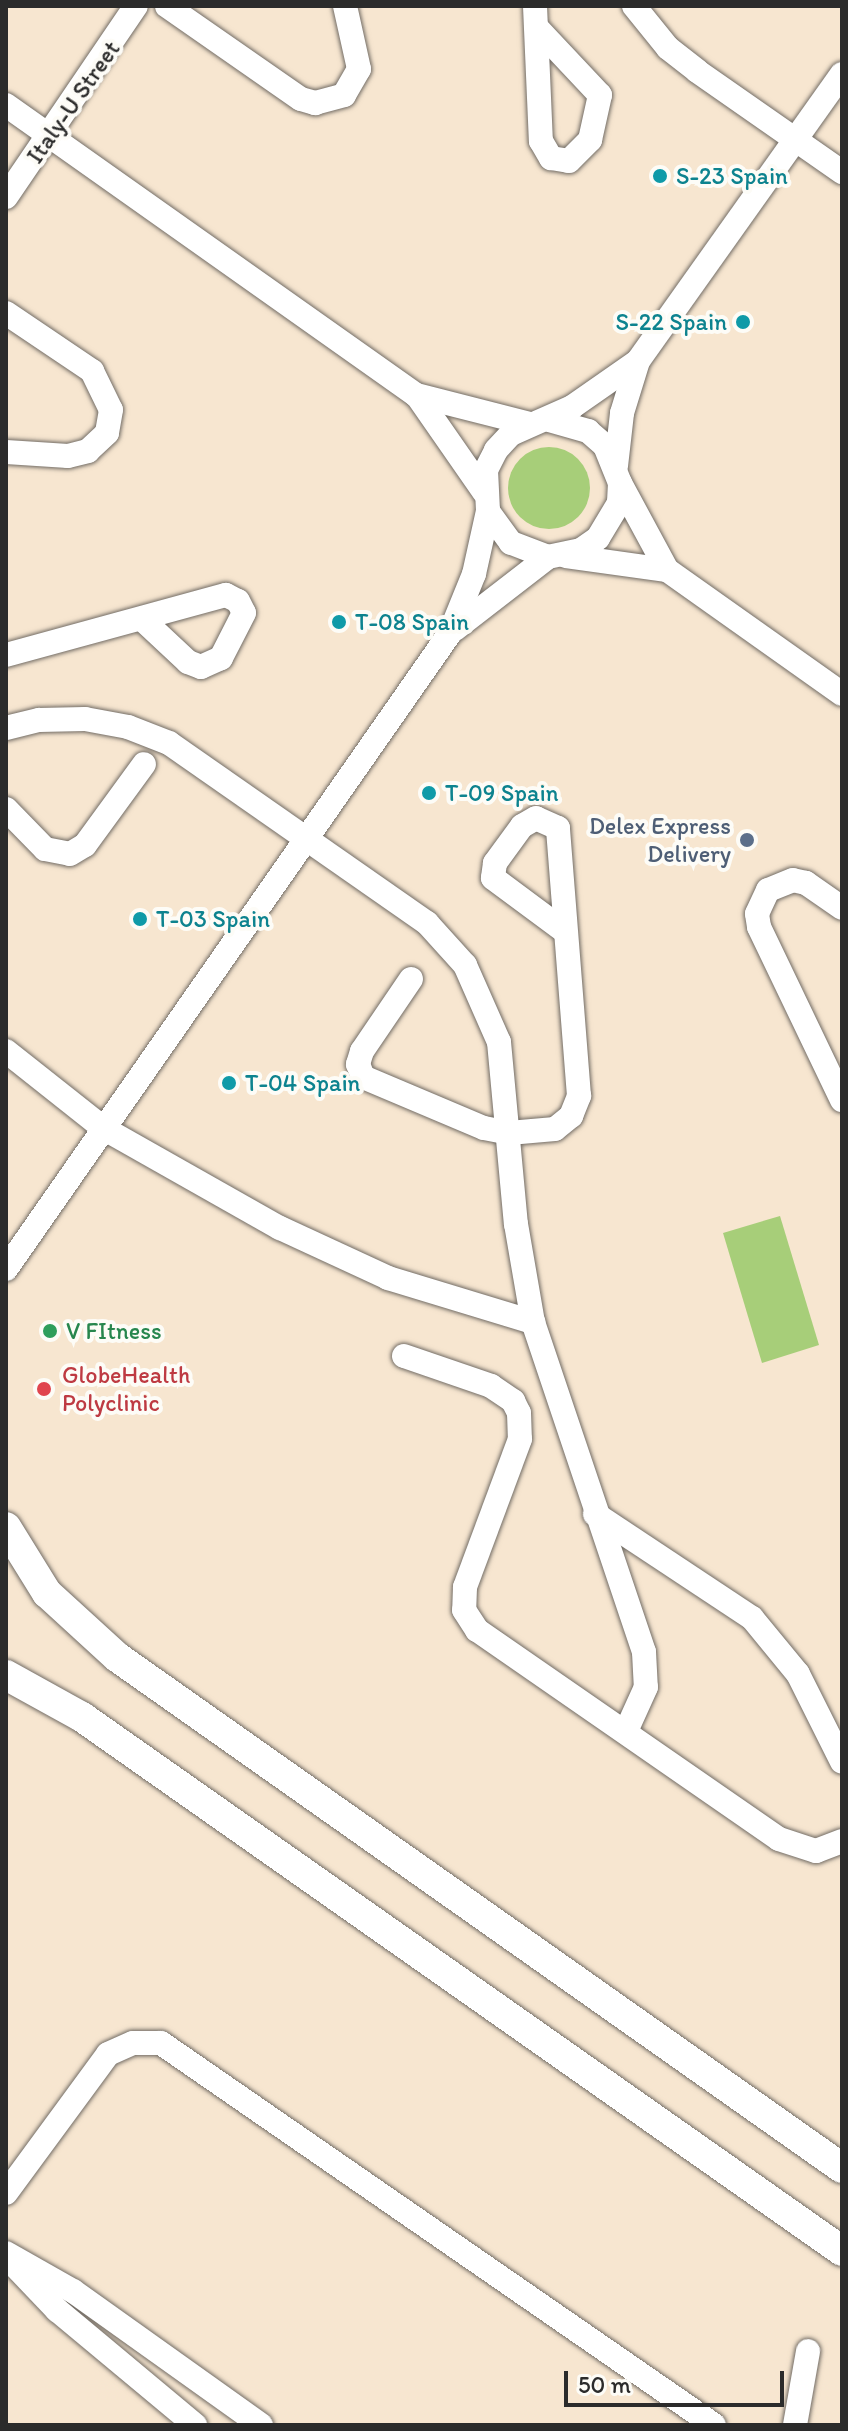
<!DOCTYPE html>
<style>
body{margin:0}
#map{position:relative;width:848px;height:2431px;overflow:hidden;background:#f7e6d0;font-family:Itim,sans-serif}
div>[style]{position:absolute}
[style*='--x']{left:calc(var(--x)*1px);top:calc(var(--y)*1px);width:calc(var(--w)*1px);rotate:calc(var(--a)*1deg)}
.green>*{inset:0;background:#a7ce79}
.round{border-radius:50%}
.roads{filter:drop-shadow(0 0 2px #726c65) drop-shadow(0 0 2px #726c65)}
.minor>*{height:24px;margin:-12px;padding:0 12px;transform-origin:12px;border-radius:12px;background:#fff}
.tertiary>*{height:30px;margin:-15px;padding:0 15px;transform-origin:15px;border-radius:15px;background:#fff}
.dots>*{width:22px;height:22px;translate:-50% -50%;box-sizing:border-box;border:4px solid #fdfcf7;border-radius:50%}
span{translate:-50% -50%;white-space:nowrap;text-align:center;line-height:1.15;-webkit-text-stroke:8px #fdfcf7;paint-order:stroke}
.street-label{font-size:24px;color:#2b2b2b}
.culture-label{font-size:24px;color:#0d838f}
.left{translate:0 -50%;text-align:left}
.right{translate:-100% -50%;text-align:right}
.service-label{font-size:24px;color:#4e5e75}
.leisure-label{font-size:24px;color:#27864d}
.health-label{font-size:24px;color:#be3a42}
.frame{position:absolute;inset:0;border:8px solid #2b2b2b;pointer-events:none}
.scale{position:absolute;left:564px;top:2371px;width:220px;height:36px;box-sizing:border-box;border:4px solid #2b2b2b;border-top:0;padding-left:10px;font-size:24px;line-height:28px;white-space:nowrap;color:#2b2b2b;-webkit-text-stroke:6px #fdfcf7;paint-order:stroke}
</style>
<div id="map">
<div class="green">
<i class="round" style="left:508px;top:447px;width:82px;height:82px"></i>
<i style="clip-path:polygon(780px 1216px,819px 1345px,762px 1363px,723px 1233px)"></i>
</div>
<div class="roads">
<div class="minor">
<i style="--x:167;--y:6;--w:163;--a:34.8"></i>
<i style="--x:301;--y:99;--w:15;--a:16"></i>
<i style="--x:315;--y:103;--w:30;--a:-15"></i>
<i style="--x:344;--y:95;--w:30;--a:-60"></i>
<i style="--x:359;--y:69;--w:65;--a:-102.5"></i>
<i style="--x:535;--y:6;--w:135;--a:87.5"></i>
<i style="--x:541;--y:141;--w:20;--a:60"></i>
<i style="--x:551;--y:158;--w:18;--a:9"></i>
<i style="--x:569;--y:161;--w:30;--a:-45"></i>
<i style="--x:590;--y:140;--w:46;--a:-77.5"></i>
<i style="--x:600;--y:95;--w:92;--a:-133.2"></i>
<i style="--x:634;--y:6;--w:54;--a:51"></i>
<i style="--x:668;--y:48;--w:37;--a:38"></i>
<i style="--x:697;--y:71;--w:177;--a:34.9"></i>
<i style="--x:6;--y:105;--w:502;--a:35.27"></i>
<i style="--x:416;--y:395;--w:118;--a:14.3"></i>
<i style="--x:6;--y:197;--w:231;--a:-55.8"></i>
<i style="--x:6;--y:313;--w:104;--a:34"></i>
<i style="--x:92;--y:371;--w:43;--a:64"></i>
<i style="--x:111;--y:410;--w:23;--a:100"></i>
<i style="--x:107;--y:433;--w:26;--a:137"></i>
<i style="--x:88;--y:451;--w:21;--a:166"></i>
<i style="--x:68;--y:456;--w:62;--a:-176.3"></i>
<i style="--x:418;--y:397;--w:116;--a:55.2"></i>
<i style="--x:549;--y:420;--w:41;--a:15.8"></i>
<i style="--x:588;--y:431;--w:23;--a:41"></i>
<i style="--x:605;--y:446;--w:40;--a:68"></i>
<i style="--x:620;--y:483;--w:20;--a:93"></i>
<i style="--x:619;--y:503;--w:41;--a:121"></i>
<i style="--x:598;--y:538;--w:21;--a:145"></i>
<i style="--x:581;--y:550;--w:34;--a:168"></i>
<i style="--x:548;--y:557;--w:40;--a:-159"></i>
<i style="--x:511;--y:543;--w:39;--a:-126"></i>
<i style="--x:488;--y:511;--w:41;--a:-92.8"></i>
<i style="--x:486;--y:470;--w:22;--a:-63"></i>
<i style="--x:496;--y:450;--w:22;--a:-47"></i>
<i style="--x:511;--y:434;--w:67;--a:-23.9"></i>
<i style="--x:572;--y:407;--w:80;--a:-34.9"></i>
<i style="--x:638;--y:361;--w:352;--a:-54.6"></i>
<i style="--x:616;--y:466;--w:53;--a:-83.5"></i>
<i style="--x:622;--y:413;--w:54;--a:-72.9"></i>
<i style="--x:620;--y:483;--w:99;--a:61.6"></i>
<i style="--x:667;--y:570;--w:214;--a:35.3"></i>
<i style="--x:566;--y:556;--w:102;--a:7.9"></i>
<i style="--x:455;--y:629;--w:118;--a:-37.7"></i>
<i style="--x:6;--y:655;--w:228;--a:-15.3"></i>
<i style="--x:226;--y:595;--w:13;--a:27"></i>
<i style="--x:238;--y:601;--w:13;--a:63"></i>
<i style="--x:244;--y:613;--w:51;--a:117.1"></i>
<i style="--x:221;--y:658;--w:22;--a:156"></i>
<i style="--x:201;--y:667;--w:14;--a:-159"></i>
<i style="--x:188;--y:662;--w:63;--a:-136.9"></i>
<i style="--x:6;--y:728;--w:34;--a:-14"></i>
<i style="--x:39;--y:720;--w:46;--a:-1.2"></i>
<i style="--x:85;--y:719;--w:44;--a:10.5"></i>
<i style="--x:128;--y:727;--w:44;--a:21.3"></i>
<i style="--x:169;--y:743;--w:315;--a:34.9"></i>
<i style="--x:427;--y:923;--w:57;--a:47.9"></i>
<i style="--x:465;--y:965;--w:84;--a:66.2"></i>
<i style="--x:499;--y:1042;--w:183;--a:84.7"></i>
<i style="--x:516;--y:1224;--w:99;--a:80.2"></i>
<i style="--x:533;--y:1322;--w:348;--a:71.4"></i>
<i style="--x:644;--y:1652;--w:35;--a:87"></i>
<i style="--x:646;--y:1687;--w:48;--a:114.4"></i>
<i style="--x:6;--y:809;--w:56;--a:45.7"></i>
<i style="--x:45;--y:849;--w:25;--a:11"></i>
<i style="--x:70;--y:854;--w:17;--a:-31"></i>
<i style="--x:85;--y:845;--w:100;--a:-53.9"></i>
<i style="--x:842;--y:908;--w:44;--a:-145.2"></i>
<i style="--x:806;--y:883;--w:13;--a:-167"></i>
<i style="--x:793;--y:880;--w:27;--a:158"></i>
<i style="--x:768;--y:890;--w:26;--a:115"></i>
<i style="--x:757;--y:914;--w:13;--a:81"></i>
<i style="--x:759;--y:927;--w:192;--a:64.4"></i>
<i style="--x:411;--y:979;--w:87;--a:124.2"></i>
<i style="--x:362;--y:1051;--w:14;--a:107"></i>
<i style="--x:358;--y:1064;--w:14;--a:69"></i>
<i style="--x:363;--y:1077;--w:131;--a:22.9"></i>
<i style="--x:484;--y:1128;--w:25;--a:11"></i>
<i style="--x:509;--y:1133;--w:46;--a:-5"></i>
<i style="--x:555;--y:1129;--w:21;--a:-39"></i>
<i style="--x:571;--y:1116;--w:22;--a:-68"></i>
<i style="--x:579;--y:1096;--w:269;--a:-94.5"></i>
<i style="--x:558;--y:828;--w:24;--a:-156"></i>
<i style="--x:536;--y:818;--w:16;--a:150"></i>
<i style="--x:522;--y:826;--w:46;--a:126.1"></i>
<i style="--x:495;--y:863;--w:15;--a:98"></i>
<i style="--x:493;--y:878;--w:87;--a:36.6"></i>
<i style="--x:6;--y:1051;--w:124;--a:38.4"></i>
<i style="--x:103;--y:1128;--w:203;--a:29.5"></i>
<i style="--x:280;--y:1228;--w:119;--a:24.8"></i>
<i style="--x:388;--y:1278;--w:152;--a:16.9"></i>
<i style="--x:6;--y:1269;--w:776;--a:-55.08"></i>
<i style="--x:450;--y:633;--w:64;--a:-67.9"></i>
<i style="--x:474;--y:574;--w:65;--a:-77.5"></i>
<i style="--x:404;--y:1356;--w:92;--a:19"></i>
<i style="--x:491;--y:1386;--w:27;--a:34"></i>
<i style="--x:513;--y:1401;--w:13;--a:63"></i>
<i style="--x:519;--y:1413;--w:26;--a:88"></i>
<i style="--x:520;--y:1439;--w:158;--a:110.4"></i>
<i style="--x:465;--y:1587;--w:23;--a:92"></i>
<i style="--x:464;--y:1610;--w:24;--a:57"></i>
<i style="--x:477;--y:1630;--w:367;--a:34.7"></i>
<i style="--x:779;--y:1839;--w:39;--a:18"></i>
<i style="--x:816;--y:1851;--w:28;--a:-21"></i>
<i style="--x:595;--y:1514;--w:188;--a:33.5"></i>
<i style="--x:752;--y:1618;--w:72;--a:50.6"></i>
<i style="--x:798;--y:1674;--w:98;--a:63.4"></i>
<i style="--x:6;--y:2193;--w:172;--a:-53.7"></i>
<i style="--x:108;--y:2054;--w:27;--a:-24"></i>
<i style="--x:133;--y:2043;--w:28;--a:0"></i>
<i style="--x:161;--y:2043;--w:672;--a:34.64"></i>
<i style="--x:6;--y:2253;--w:77;--a:29.6"></i>
<i style="--x:73;--y:2291;--w:231;--a:35.5"></i>
<i style="--x:13;--y:2264;--w:64;--a:46.3"></i>
<i style="--x:57;--y:2310;--w:180;--a:39.8"></i>
<i style="--x:795;--y:2425;--w:75;--a:-80"></i>
</div>
<div class="tertiary">
<i style="--x:6;--y:1527;--w:78;--a:58.2"></i>
<i style="--x:47;--y:1593;--w:95;--a:42.4"></i>
<i style="--x:117;--y:1657;--w:887;--a:35.18"></i>
<i style="--x:6;--y:1675;--w:87;--a:28.9"></i>
<i style="--x:82;--y:1717;--w:929;--a:35.09"></i>
</div>
</div>
<div class="dots">
<i style="left:660px;top:176px;background:#0f9aa8"></i>
<i style="left:743px;top:322px;background:#0f9aa8"></i>
<i style="left:339px;top:622px;background:#0f9aa8"></i>
<i style="left:429px;top:793px;background:#0f9aa8"></i>
<i style="left:747px;top:840px;background:#5c6f8a"></i>
<i style="left:140px;top:919px;background:#0f9aa8"></i>
<i style="left:229px;top:1083px;background:#0f9aa8"></i>
<i style="left:50px;top:1331px;background:#2e9e5b"></i>
<i style="left:44px;top:1389px;background:#e0444e"></i>
</div>
<div class="street-label">
<span style="left:73px;top:102px;rotate:-55deg">Italy-U Street</span>
</div>
<div class="culture-label">
<span class="left" style="left:676px;top:176px">S-23 Spain</span>
<span class="right" style="left:727px;top:322px">S-22 Spain</span>
<span class="left" style="left:355px;top:622px">T-08 Spain</span>
<span class="left" style="left:445px;top:793px">T-09 Spain</span>
<span class="left" style="left:156px;top:919px">T-03 Spain</span>
<span class="left" style="left:245px;top:1083px">T-04 Spain</span>
</div>
<div class="service-label">
<span class="right" style="left:731px;top:840px">Delex Express<br>Delivery</span>
</div>
<div class="leisure-label">
<span class="left" style="left:66px;top:1331px">V FItness</span>
</div>
<div class="health-label">
<span class="left" style="left:62px;top:1389px">GlobeHealth<br>Polyclinic</span>
</div>
<div class="frame"></div>
<div class="scale">50 m</div>
</div>
